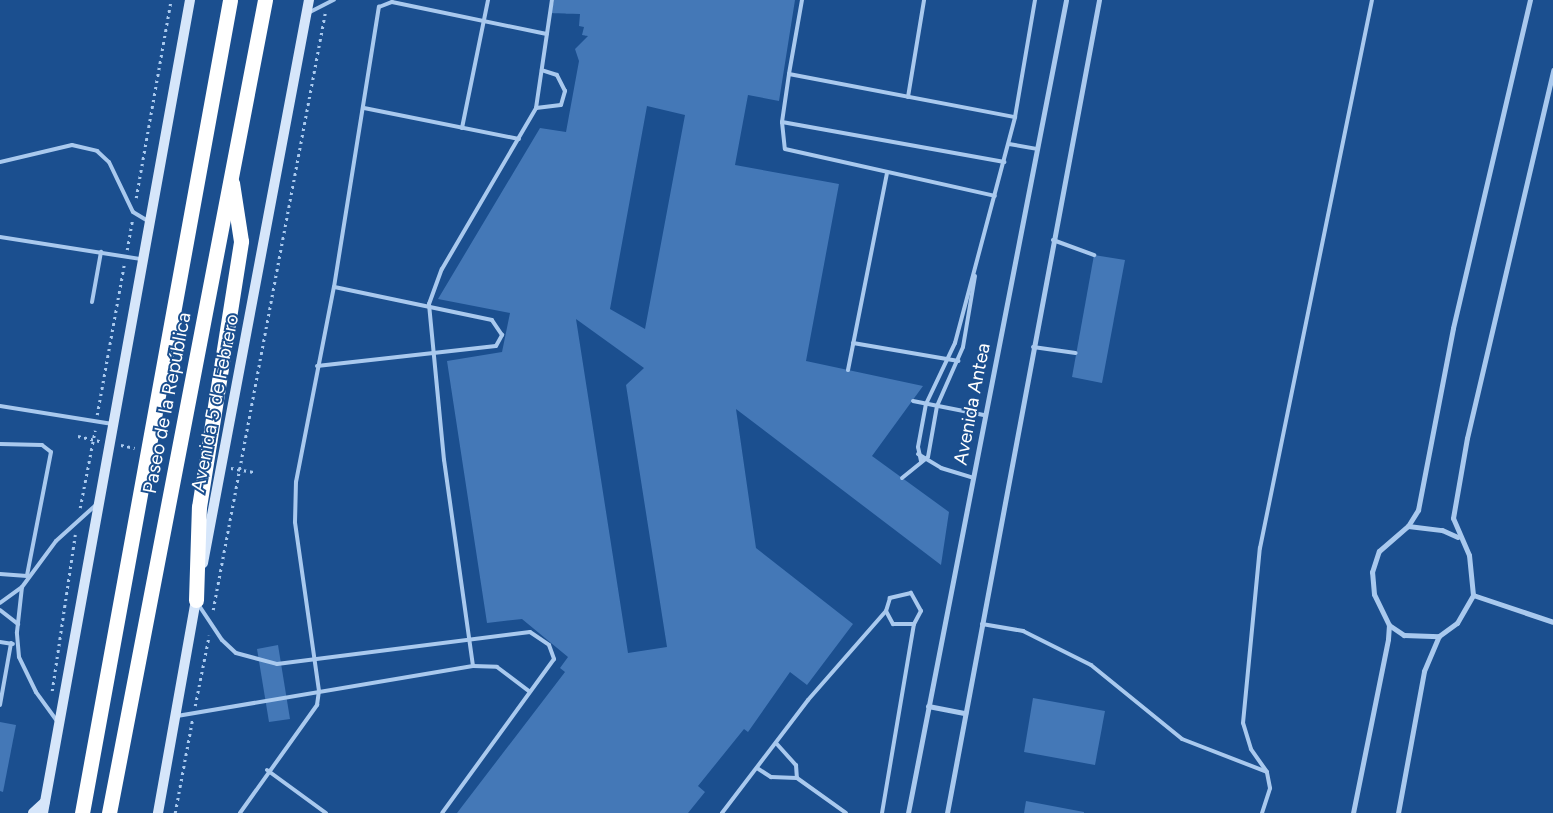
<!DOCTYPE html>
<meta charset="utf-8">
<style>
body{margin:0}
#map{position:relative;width:1553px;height:813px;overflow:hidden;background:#1b4f8f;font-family:Figtree,sans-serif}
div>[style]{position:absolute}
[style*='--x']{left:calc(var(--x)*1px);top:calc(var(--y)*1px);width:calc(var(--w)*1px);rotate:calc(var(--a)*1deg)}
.building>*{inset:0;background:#4478b7}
.path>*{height:2.5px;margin-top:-1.25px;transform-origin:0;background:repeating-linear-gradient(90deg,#a9c9ee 0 2.5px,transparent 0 6.5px)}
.lane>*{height:4px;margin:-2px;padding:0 2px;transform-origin:2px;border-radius:2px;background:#a9c9ee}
.street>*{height:5px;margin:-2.5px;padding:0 2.5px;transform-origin:2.5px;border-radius:2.5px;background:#a9c9ee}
.secondary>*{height:10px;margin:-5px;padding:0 5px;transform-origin:5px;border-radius:5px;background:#d6e6fa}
.highway>*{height:15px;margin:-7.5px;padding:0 7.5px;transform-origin:7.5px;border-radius:7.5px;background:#fff}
span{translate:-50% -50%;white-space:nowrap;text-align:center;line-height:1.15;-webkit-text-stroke:4px #1b4f8f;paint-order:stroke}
.street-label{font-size:19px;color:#fff}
</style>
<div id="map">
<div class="building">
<i style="clip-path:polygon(evenodd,554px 0,795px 0,779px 101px,748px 95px,735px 165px,839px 184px,806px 361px,923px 386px,872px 456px,949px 512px,941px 565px,736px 409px,756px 548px,853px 624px,807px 685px,790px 672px,748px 732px,744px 729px,698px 786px,705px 792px,688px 813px,457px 813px,565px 672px,560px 668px,568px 657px,522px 619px,487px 623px,447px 361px,502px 352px,510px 313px,438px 299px,540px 128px,566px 132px,579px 61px,575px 49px,588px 36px,582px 35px,584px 27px,579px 26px,580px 14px,551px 13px,554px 0,647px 106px,685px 115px,645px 329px,610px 309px,647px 106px,554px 0,576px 319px,644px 368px,626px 385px,667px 647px,628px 653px,576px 319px)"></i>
<i style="clip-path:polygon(1094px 255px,1125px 260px,1102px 383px,1072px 377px)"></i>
<i style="clip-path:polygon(278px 645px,290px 719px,269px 722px,257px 649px)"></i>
<i style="clip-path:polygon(1033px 698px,1105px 711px,1095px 765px,1024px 752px)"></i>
<i style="clip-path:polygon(0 722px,16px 725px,3px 792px,0 791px)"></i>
<i style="clip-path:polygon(1026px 801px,1084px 812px,1084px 813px,1024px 813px)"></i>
</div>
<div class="path">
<i style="--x:136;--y:198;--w:201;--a:-80"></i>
<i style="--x:127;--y:250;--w:29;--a:-80"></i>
<i style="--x:97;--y:415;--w:152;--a:-79.8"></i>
<i style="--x:78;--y:436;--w:23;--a:13"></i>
<i style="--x:121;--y:445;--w:14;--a:12"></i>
<i style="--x:231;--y:468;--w:23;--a:10"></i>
<i style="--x:80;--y:508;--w:79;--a:-79.1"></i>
<i style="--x:213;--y:610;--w:607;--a:-79.37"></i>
<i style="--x:52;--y:691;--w:158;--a:-81.6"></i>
<i style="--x:195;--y:706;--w:72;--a:-78.8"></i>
<i style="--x:175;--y:813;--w:94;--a:-79.5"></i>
</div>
<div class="lane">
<i style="--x:802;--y:0;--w:75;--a:100"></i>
<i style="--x:789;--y:74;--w:230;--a:10.8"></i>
<i style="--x:1015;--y:117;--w:119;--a:-80.3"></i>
<i style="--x:308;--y:13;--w:29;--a:-27"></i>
<i style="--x:789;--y:74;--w:49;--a:98.3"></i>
<i style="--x:782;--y:122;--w:27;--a:84"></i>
<i style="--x:785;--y:149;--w:215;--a:12.6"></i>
<i style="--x:908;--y:97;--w:98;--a:-80.6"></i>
<i style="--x:364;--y:108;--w:158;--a:11.3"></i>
<i style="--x:536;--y:108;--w:25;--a:-7"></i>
<i style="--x:561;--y:105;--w:15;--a:-74"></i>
<i style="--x:565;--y:91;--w:18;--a:-117"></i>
<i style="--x:557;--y:75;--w:16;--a:-162"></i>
<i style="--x:782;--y:122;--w:226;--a:10.2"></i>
<i style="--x:462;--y:128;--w:131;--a:-78.5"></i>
<i style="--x:1009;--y:144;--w:28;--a:10"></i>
<i style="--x:0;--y:162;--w:74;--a:-13.3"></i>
<i style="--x:72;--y:145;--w:26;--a:13"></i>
<i style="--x:97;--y:151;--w:16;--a:43"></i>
<i style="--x:109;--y:162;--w:55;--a:64.4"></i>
<i style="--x:133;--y:212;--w:17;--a:31"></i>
<i style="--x:0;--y:237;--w:143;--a:8.9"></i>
<i style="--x:1053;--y:240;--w:44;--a:20.1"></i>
<i style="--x:92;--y:302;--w:51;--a:-79.8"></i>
<i style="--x:853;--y:343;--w:107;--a:9.7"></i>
<i style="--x:1033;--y:347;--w:43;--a:7.9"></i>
<i style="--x:317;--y:366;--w:180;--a:-6.4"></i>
<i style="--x:496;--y:346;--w:13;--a:-61"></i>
<i style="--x:502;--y:335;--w:18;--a:-124"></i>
<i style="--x:492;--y:320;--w:161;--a:-168.2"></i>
<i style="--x:848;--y:370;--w:201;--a:-78.8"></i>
<i style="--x:913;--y:401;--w:72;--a:11.2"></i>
<i style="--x:0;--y:406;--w:114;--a:9.1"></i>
<i style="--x:0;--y:444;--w:42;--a:1.4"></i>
<i style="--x:42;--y:445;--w:11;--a:38"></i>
<i style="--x:51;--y:452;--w:126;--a:101"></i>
<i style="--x:27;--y:576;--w:27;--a:-176"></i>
<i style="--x:918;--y:454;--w:27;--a:31"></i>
<i style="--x:941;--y:468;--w:34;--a:17"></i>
<i style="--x:921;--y:461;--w:14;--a:-102"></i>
<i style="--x:918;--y:447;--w:44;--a:-79.5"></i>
<i style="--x:926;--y:404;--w:68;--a:-64.6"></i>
<i style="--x:955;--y:343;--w:234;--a:-75.1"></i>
<i style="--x:902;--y:478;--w:33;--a:-39"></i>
<i style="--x:928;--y:457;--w:52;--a:-80"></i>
<i style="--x:937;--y:406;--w:64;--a:-66.2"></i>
<i style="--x:963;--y:347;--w:72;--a:-80.4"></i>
<i style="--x:0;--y:603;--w:27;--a:-36"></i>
<i style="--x:198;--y:604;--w:43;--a:56.3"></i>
<i style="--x:222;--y:640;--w:19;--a:43"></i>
<i style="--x:236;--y:653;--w:42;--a:15"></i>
<i style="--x:277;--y:664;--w:255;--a:-7.2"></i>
<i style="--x:530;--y:632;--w:23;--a:34"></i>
<i style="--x:549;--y:645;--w:15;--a:70"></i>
<i style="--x:554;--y:659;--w:190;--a:126"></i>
<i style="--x:0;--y:610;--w:23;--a:38"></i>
<i style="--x:982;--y:624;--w:42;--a:9.7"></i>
<i style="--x:1023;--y:631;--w:76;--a:26.6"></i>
<i style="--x:1091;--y:665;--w:117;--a:39.1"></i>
<i style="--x:1182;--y:739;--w:91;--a:21.2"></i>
<i style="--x:0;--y:642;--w:13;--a:9"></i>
<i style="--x:473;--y:666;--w:208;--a:-98"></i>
<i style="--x:444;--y:460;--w:157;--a:-95.5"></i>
<i style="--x:429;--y:304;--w:37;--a:-70"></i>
<i style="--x:442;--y:269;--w:186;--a:-59.7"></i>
<i style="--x:536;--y:108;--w:109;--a:-81.6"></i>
<i style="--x:0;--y:705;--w:63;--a:-79.9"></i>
<i style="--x:177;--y:716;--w:300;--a:-9.6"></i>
<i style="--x:473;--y:666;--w:24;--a:2"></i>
<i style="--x:497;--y:667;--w:40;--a:37"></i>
<i style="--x:57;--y:721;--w:36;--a:-126"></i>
<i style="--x:36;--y:692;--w:39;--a:-116"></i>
<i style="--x:19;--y:657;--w:25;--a:-95"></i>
<i style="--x:17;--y:632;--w:45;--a:-83.7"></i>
<i style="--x:22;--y:587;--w:57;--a:-53.5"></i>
<i style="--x:56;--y:541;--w:55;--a:-42.1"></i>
<i style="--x:776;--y:743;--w:30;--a:48"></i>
<i style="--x:796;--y:765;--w:13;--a:86"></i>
<i style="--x:757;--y:768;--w:17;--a:33"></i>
<i style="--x:771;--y:777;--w:26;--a:2"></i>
<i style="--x:797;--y:778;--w:60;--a:35.5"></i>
<i style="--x:267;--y:770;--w:73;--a:36.1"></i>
<i style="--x:240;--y:813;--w:133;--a:-54.5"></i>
<i style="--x:317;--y:705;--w:14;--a:-82"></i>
<i style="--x:319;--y:691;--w:171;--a:-98.1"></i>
<i style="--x:295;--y:522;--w:40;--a:-88.6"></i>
<i style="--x:296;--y:482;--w:199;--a:-79"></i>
<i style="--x:334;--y:287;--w:284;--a:-80.9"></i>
<i style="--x:379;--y:7;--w:14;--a:-21"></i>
<i style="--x:392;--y:2;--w:158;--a:11.7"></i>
<i style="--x:722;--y:813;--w:142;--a:-52.7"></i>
<i style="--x:808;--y:700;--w:118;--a:-48.8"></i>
<i style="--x:882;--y:813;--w:192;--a:-80.4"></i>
<i style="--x:914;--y:624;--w:15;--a:-62"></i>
<i style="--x:921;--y:611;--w:21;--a:-119"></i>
<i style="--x:911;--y:593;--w:22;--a:167"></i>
<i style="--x:890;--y:598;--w:14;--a:107"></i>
<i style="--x:886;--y:611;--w:15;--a:62"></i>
<i style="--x:893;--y:624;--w:21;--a:0"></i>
<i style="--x:1262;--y:813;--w:26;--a:-72"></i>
<i style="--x:1270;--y:788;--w:16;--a:-101"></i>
<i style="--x:1267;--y:772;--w:28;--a:-125"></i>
<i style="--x:1251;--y:749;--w:27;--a:-107"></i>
<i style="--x:1243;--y:723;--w:176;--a:-84.5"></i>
<i style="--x:1260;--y:548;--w:559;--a:-78.45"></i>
</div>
<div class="street">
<i style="--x:1408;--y:526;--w:34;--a:7"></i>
<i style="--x:1442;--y:530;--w:17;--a:24"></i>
<i style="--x:1473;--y:595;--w:84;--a:18.6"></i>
<i style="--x:1389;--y:625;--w:18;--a:34"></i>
<i style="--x:1404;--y:635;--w:35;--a:2"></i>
<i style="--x:928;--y:706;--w:38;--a:11"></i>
<i style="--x:908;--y:813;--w:828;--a:-79"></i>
<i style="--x:947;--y:813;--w:827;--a:-79.41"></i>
<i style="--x:1353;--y:813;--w:177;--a:-78.6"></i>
<i style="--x:1388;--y:639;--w:14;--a:-86"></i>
<i style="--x:1389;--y:625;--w:34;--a:-116"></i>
<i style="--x:1374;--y:594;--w:22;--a:-95"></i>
<i style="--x:1372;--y:572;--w:22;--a:-72"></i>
<i style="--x:1379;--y:551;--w:38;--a:-41"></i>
<i style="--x:1408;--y:526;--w:19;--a:-58"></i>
<i style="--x:1418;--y:510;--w:185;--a:-79.1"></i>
<i style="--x:1453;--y:328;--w:337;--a:-76.8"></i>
<i style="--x:1398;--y:813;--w:144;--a:-79.6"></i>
<i style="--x:1424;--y:671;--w:38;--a:-67"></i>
<i style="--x:1439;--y:636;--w:22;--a:-36"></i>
<i style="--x:1457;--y:623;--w:32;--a:-60"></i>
<i style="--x:1473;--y:595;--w:40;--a:-95.7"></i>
<i style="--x:1469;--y:555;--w:40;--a:-113.4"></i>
<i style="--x:1453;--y:518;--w:81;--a:-80.1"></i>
<i style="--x:1467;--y:438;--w:378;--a:-76.8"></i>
</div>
<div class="secondary">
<i style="--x:203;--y:563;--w:573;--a:-79.34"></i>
<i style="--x:33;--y:813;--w:16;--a:-43"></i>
<i style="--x:43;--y:813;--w:826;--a:-79.75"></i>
<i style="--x:158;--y:813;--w:221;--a:-79.9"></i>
</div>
<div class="highway">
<i style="--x:196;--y:600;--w:93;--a:-88.2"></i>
<i style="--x:199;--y:507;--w:269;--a:-81"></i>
<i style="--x:241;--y:241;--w:59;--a:-98.8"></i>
<i style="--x:82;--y:813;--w:826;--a:-79.68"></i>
<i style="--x:109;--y:813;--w:828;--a:-79.14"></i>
</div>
<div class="street-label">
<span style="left:167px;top:403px;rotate:-79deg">Paseo de la República</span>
<span style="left:215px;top:403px;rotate:-79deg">Avenida 5 de Febrero</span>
<span style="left:972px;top:404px;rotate:-79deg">Avenida Antea</span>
</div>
</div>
